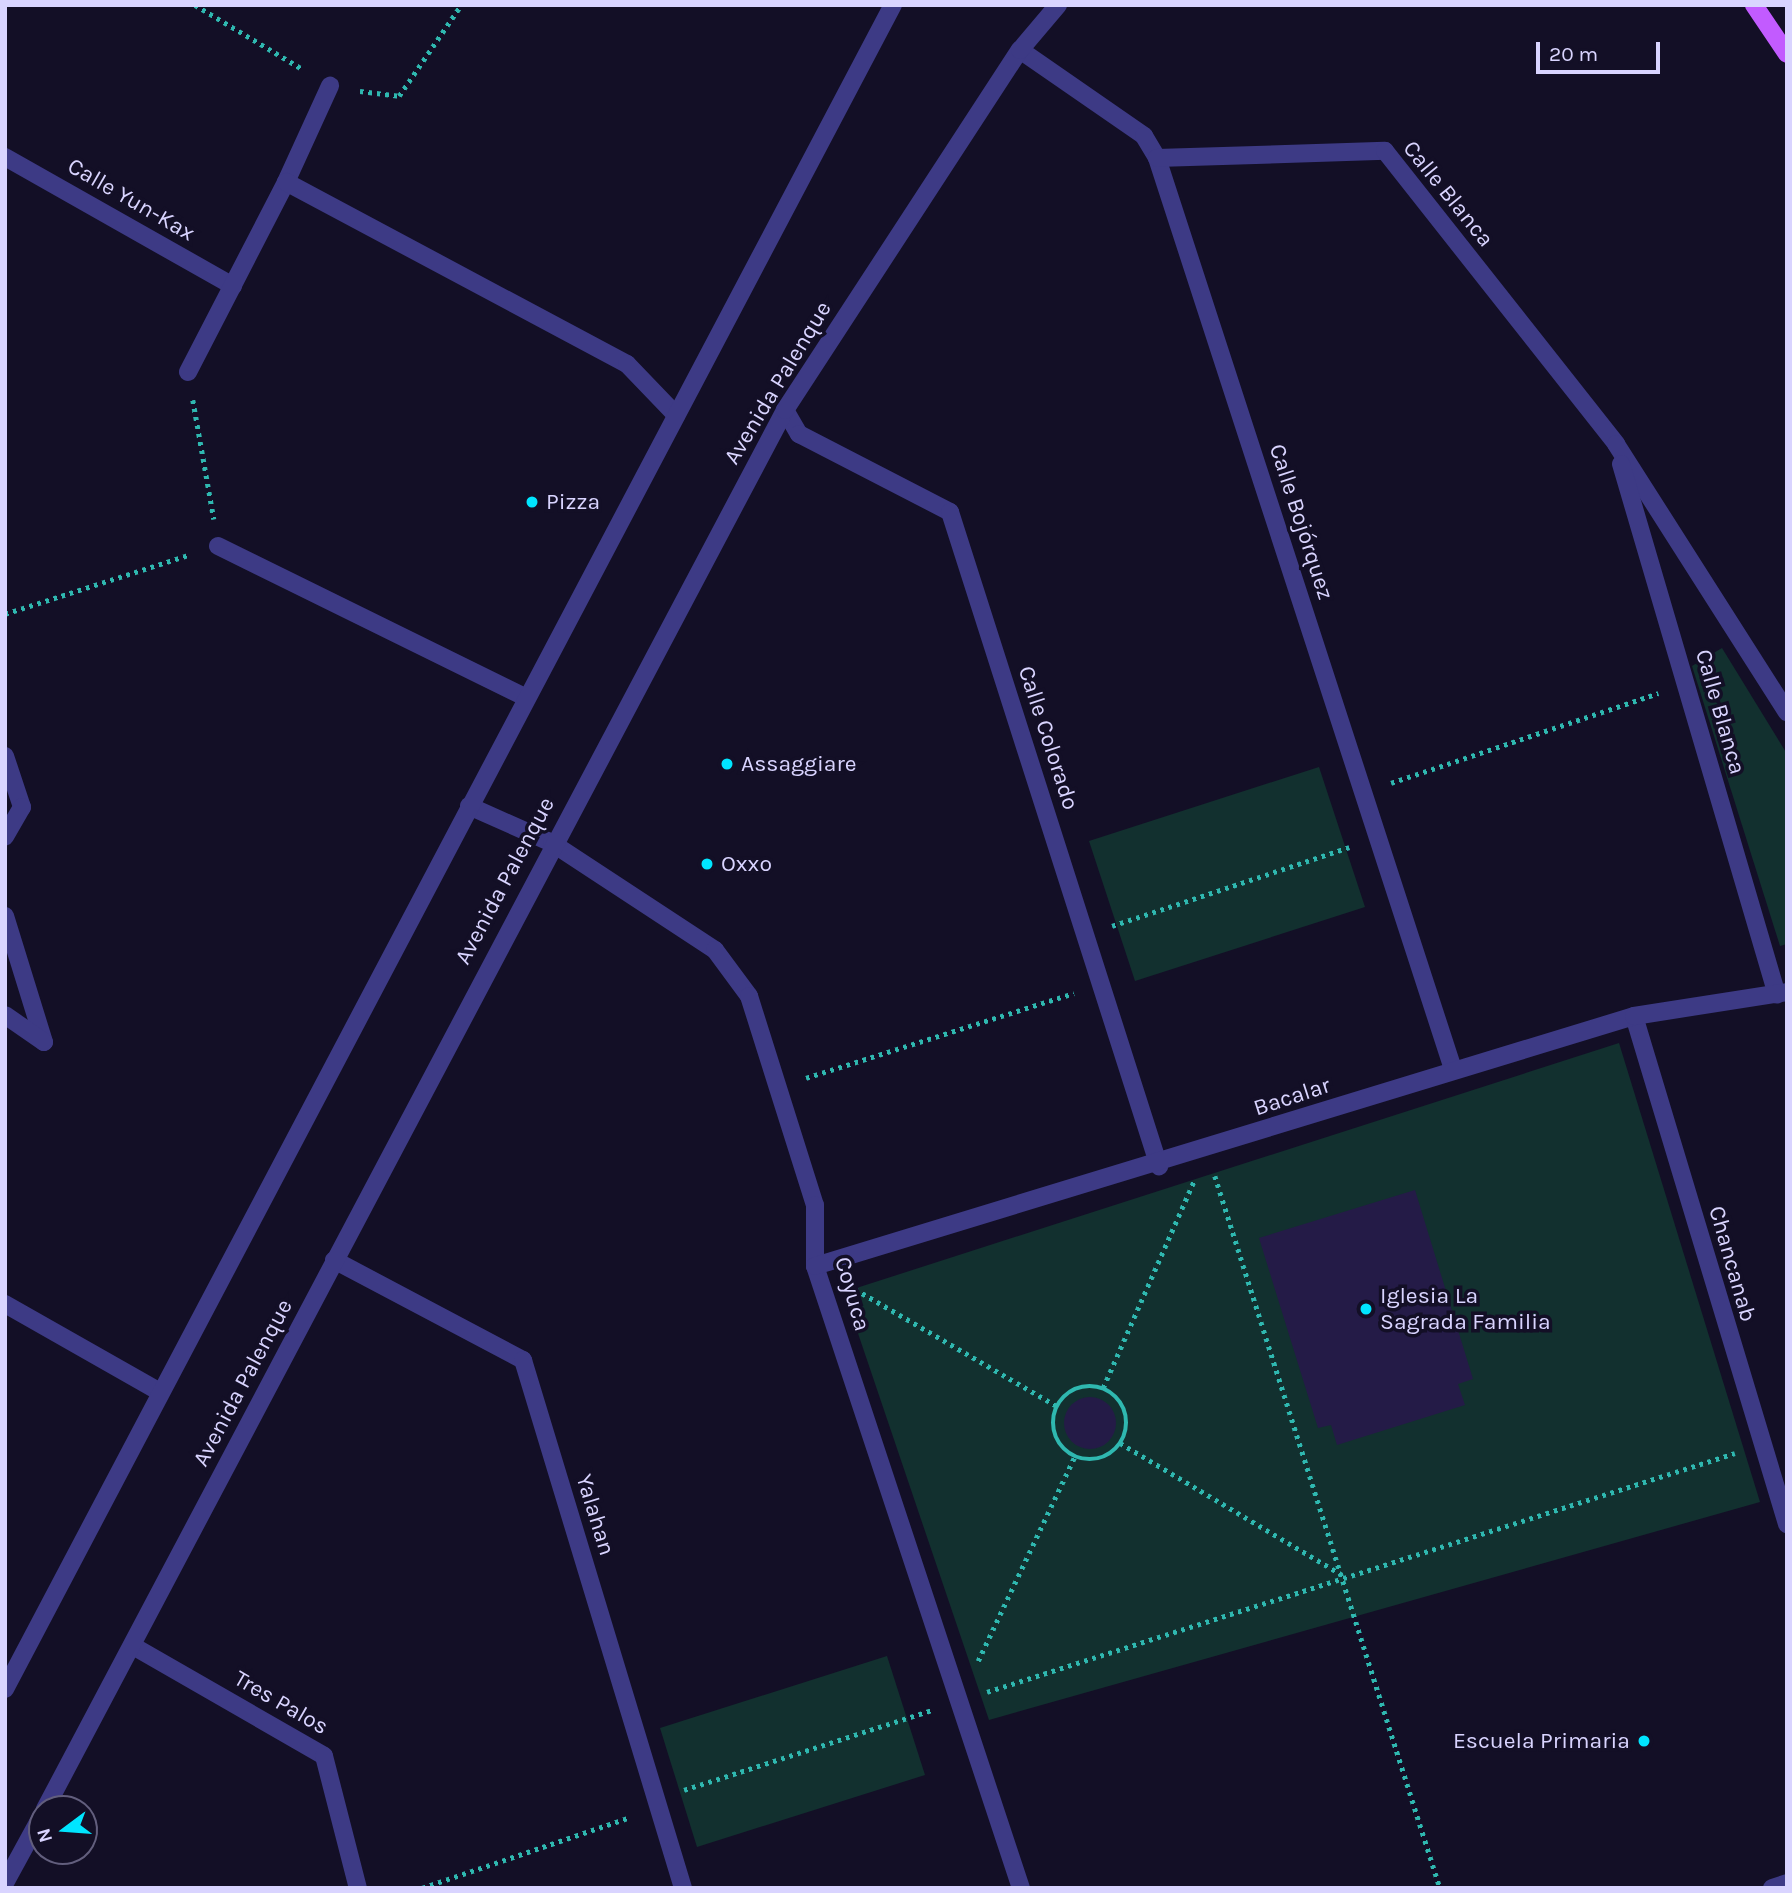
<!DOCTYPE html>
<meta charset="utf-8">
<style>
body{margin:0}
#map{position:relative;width:1792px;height:1893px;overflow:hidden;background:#130f26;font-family:Karla,sans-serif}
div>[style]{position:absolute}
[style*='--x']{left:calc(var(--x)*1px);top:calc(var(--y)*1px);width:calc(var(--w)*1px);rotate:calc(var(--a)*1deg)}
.green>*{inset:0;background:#12302f}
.building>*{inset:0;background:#241b47}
.round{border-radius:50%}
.path>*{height:4.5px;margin-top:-2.25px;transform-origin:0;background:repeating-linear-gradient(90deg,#2fb8b0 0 3.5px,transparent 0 8.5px)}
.path>.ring{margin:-2.25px;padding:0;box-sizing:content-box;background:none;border:4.5px solid #2fb8b0;border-radius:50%}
.service>*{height:18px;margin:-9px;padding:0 9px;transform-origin:9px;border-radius:9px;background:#3d3a85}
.minor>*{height:18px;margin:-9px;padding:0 9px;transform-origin:9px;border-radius:9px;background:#3d3a85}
.tertiary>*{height:18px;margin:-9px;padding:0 9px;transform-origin:9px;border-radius:9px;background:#3d3a85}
.primary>*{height:18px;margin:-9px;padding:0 9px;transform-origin:9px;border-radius:9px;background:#c25bff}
.dots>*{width:19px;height:19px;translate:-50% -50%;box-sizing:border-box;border:4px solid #130f26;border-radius:50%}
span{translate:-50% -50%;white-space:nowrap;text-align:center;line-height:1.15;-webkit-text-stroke:7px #130f26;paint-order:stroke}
.street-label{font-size:23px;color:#d9d4ff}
.poi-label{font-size:23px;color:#d9d4ff}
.left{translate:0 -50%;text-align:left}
.right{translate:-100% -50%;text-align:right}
.frame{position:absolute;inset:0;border:7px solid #d9d4ff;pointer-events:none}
.north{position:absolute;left:28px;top:1795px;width:70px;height:70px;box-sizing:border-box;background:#130f26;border:2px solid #625e7d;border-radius:50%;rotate:254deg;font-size:19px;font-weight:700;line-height:28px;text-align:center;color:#d9d4ff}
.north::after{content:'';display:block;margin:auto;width:24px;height:32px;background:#00e5ff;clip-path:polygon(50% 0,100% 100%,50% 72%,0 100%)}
.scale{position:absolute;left:1536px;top:42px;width:124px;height:32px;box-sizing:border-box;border:4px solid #d9d4ff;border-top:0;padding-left:9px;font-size:21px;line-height:24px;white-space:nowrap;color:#d9d4ff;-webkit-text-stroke:5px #130f26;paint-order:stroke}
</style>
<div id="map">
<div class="green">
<i style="clip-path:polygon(1722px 648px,1787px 754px,1787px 944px,1780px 946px,1692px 666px)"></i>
<i style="clip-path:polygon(1319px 767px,1365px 907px,1135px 981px,1089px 841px)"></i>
<i style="clip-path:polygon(1619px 1043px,1760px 1502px,989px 1720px,844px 1292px)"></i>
<i style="clip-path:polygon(887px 1656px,925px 1775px,697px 1847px,660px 1728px)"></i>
</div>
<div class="building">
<i style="clip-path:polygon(1415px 1190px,1473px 1379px,1458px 1384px,1465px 1405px,1337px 1445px,1331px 1425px,1318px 1428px,1259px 1238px)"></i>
<i class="round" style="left:1064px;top:1397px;width:52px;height:52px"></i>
</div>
<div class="path">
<i style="--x:195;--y:5;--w:127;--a:30.8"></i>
<i style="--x:360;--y:91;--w:39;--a:7"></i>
<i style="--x:399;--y:96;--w:110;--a:-55.7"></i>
<i style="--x:193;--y:400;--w:121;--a:80"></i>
<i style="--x:5;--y:614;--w:193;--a:-17.8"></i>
<i style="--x:1391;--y:783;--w:282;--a:-18.6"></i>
<i style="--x:1112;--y:926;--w:250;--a:-18.4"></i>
<i style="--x:806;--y:1078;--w:281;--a:-17.6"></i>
<i style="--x:1215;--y:1176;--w:747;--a:72.46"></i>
<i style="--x:855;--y:1289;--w:233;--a:30.1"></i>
<i class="ring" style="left:1053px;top:1386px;width:69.5px;height:69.5px"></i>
<i style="--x:1103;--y:1388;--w:226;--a:-66.3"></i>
<i style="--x:1120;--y:1443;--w:258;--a:30.7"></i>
<i style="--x:978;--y:1661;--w:227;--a:-64.7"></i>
<i style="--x:987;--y:1692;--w:785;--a:-17.72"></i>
<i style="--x:684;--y:1790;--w:261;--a:-17.9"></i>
<i style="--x:422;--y:1888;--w:220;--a:-18.8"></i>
</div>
<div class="service">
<i style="--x:286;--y:182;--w:106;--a:-65.4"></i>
<i style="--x:5;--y:916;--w:132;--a:72.8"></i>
<i style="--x:44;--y:1042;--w:47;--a:-145.3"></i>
</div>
<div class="minor">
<i style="--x:1020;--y:50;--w:151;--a:34.7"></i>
<i style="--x:1144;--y:136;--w:26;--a:59"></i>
<i style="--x:1157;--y:158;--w:958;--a:72"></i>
<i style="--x:5;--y:157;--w:262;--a:29.5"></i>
<i style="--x:1157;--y:158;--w:228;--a:-1.8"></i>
<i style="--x:1385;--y:151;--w:373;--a:51.7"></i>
<i style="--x:1616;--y:444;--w:318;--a:57.5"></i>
<i style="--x:188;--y:372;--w:214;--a:-62.7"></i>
<i style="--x:286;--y:182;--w:387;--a:28.1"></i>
<i style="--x:627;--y:364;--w:71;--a:46.1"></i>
<i style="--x:785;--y:410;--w:28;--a:60"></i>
<i style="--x:799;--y:434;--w:170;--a:27.3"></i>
<i style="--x:950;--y:512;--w:687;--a:72.28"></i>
<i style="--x:1621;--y:464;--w:553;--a:73.63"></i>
<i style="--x:218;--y:546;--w:342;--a:26.2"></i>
<i style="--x:5;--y:756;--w:54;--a:71.6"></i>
<i style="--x:22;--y:807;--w:34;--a:120"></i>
<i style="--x:469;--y:806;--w:91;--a:24"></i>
<i style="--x:552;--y:843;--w:195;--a:33.3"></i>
<i style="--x:715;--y:950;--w:57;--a:53.5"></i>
<i style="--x:749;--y:996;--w:219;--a:72.5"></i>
<i style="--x:815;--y:1205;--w:61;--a:90"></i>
<i style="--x:815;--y:1266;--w:655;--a:71.68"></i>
<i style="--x:1634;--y:1016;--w:531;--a:73.24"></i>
<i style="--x:334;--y:1260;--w:214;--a:27.9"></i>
<i style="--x:523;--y:1360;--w:552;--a:73.14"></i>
<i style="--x:815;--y:1266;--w:856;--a:-16.97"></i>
<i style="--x:1634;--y:1016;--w:155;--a:-8.9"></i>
<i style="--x:5;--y:1304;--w:178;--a:29.6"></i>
<i style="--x:133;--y:1646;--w:220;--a:29.9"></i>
<i style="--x:324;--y:1756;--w:136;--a:75.6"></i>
<i style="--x:1772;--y:1888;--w:16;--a:-18"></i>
</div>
<div class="tertiary">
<i style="--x:5;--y:1689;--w:1904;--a:-62.2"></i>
<i style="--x:45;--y:1809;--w:1583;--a:-62.12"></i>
<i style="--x:785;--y:410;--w:430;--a:-56.9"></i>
<i style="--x:1020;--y:50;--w:59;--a:-49.8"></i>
<i style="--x:5;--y:1883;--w:77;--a:-61.4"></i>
</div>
<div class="primary">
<i style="--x:1754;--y:5;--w:59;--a:56"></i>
</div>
<div class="dots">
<i style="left:532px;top:502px;background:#00e5ff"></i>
<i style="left:727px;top:764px;background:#00e5ff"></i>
<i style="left:707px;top:864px;background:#00e5ff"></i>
<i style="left:1366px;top:1309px;background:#00e5ff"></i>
<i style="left:1644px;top:1741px;background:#00e5ff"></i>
</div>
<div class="street-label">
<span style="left:1448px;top:194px;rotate:51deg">Calle Blanca</span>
<span style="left:131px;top:200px;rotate:30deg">Calle Yun-Kax</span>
<span style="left:778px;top:383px;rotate:-59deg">Avenida Palenque</span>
<span style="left:1301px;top:522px;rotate:72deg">Calle Bojórquez</span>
<span style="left:1720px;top:712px;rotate:74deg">Calle Blanca</span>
<span style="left:1048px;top:738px;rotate:72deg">Calle Colorado</span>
<span style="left:505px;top:881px;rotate:-62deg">Avenida Palenque</span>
<span style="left:1292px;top:1097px;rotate:-18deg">Bacalar</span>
<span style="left:1732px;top:1264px;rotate:74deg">Chancanab</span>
<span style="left:852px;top:1294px;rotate:74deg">Coyuca</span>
<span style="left:243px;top:1383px;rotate:-62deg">Avenida Palenque</span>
<span style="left:595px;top:1515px;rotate:73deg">Yalahan</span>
<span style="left:281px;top:1703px;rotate:30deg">Tres Palos</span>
</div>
<div class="poi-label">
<span class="left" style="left:546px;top:502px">Pizza</span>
<span class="left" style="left:741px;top:764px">Assaggiare</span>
<span class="left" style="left:721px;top:864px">Oxxo</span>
<span class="left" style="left:1380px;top:1309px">Iglesia La<br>Sagrada Familia</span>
<span class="right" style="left:1630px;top:1741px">Escuela Primaria</span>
</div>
<div class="frame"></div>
<div class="north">N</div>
<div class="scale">20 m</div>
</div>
